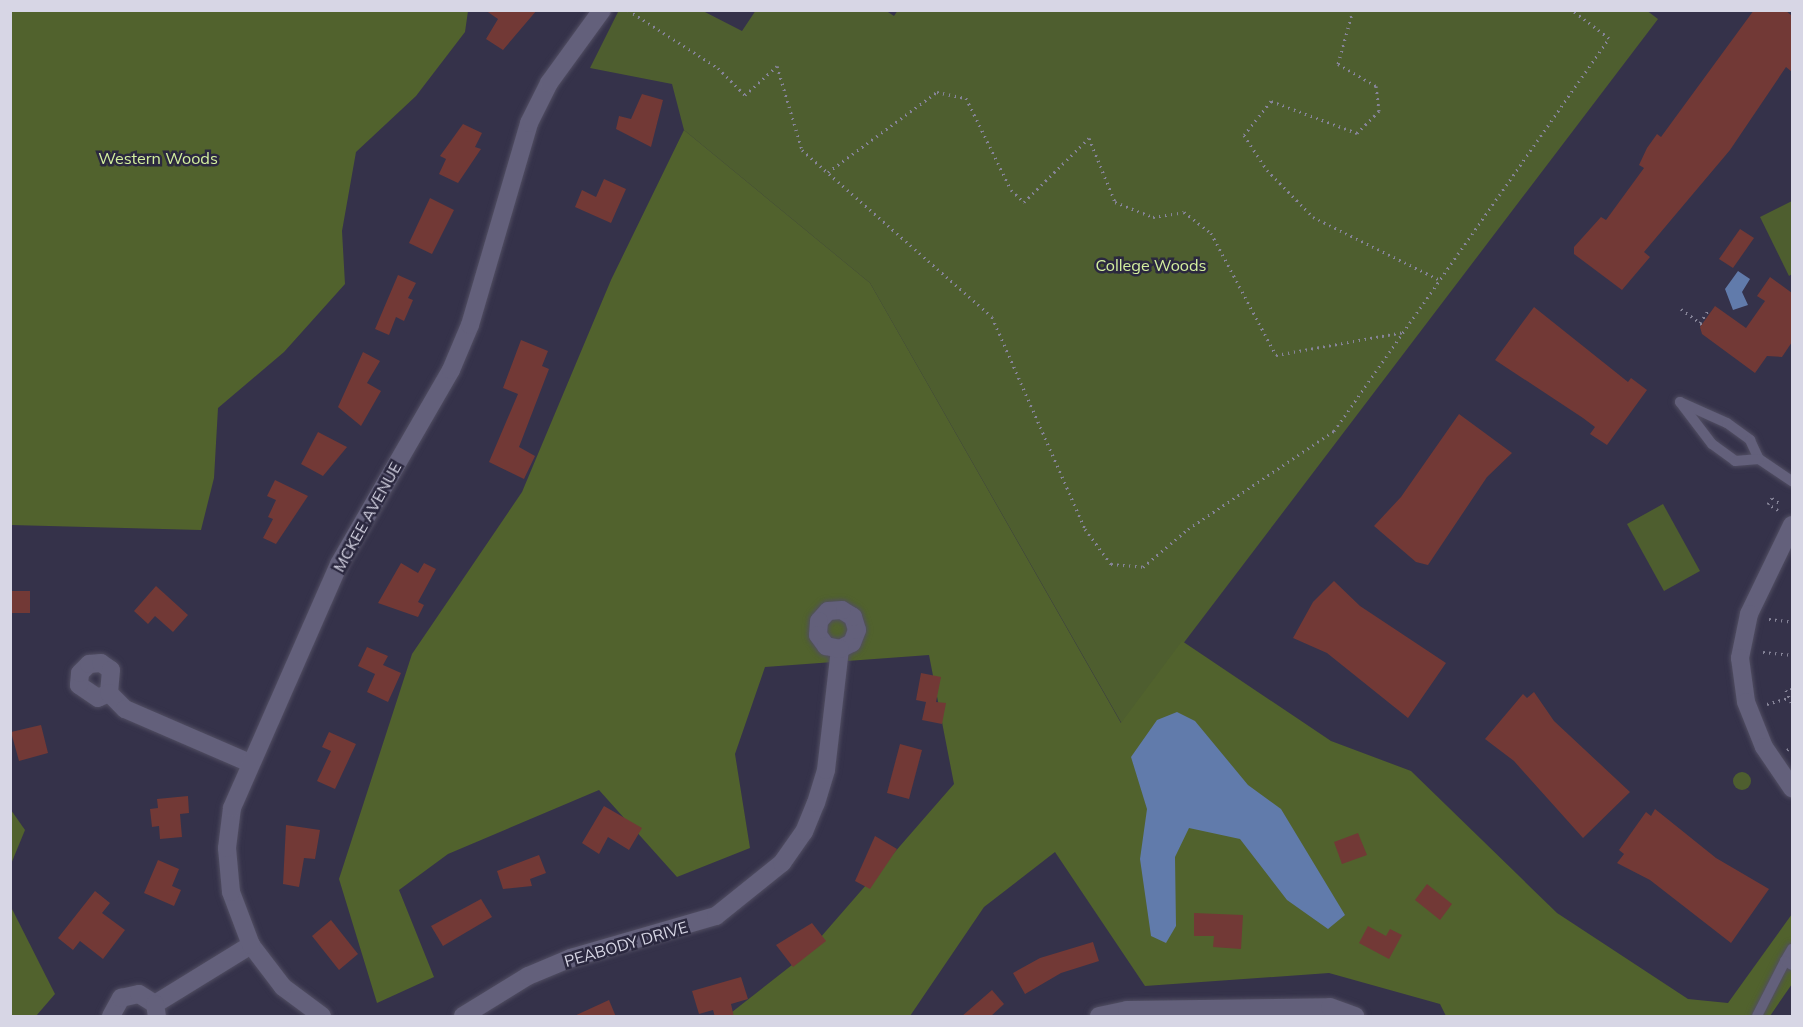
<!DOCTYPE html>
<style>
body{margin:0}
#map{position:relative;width:1803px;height:1027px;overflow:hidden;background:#35324a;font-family:Mulish,sans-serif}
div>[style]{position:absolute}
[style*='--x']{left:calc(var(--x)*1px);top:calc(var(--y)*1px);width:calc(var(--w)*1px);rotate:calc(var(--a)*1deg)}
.green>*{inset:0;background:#4e5e2f}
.round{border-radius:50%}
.forest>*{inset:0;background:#51622d}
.water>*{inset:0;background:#617bab}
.building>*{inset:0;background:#723936}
.path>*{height:3px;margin-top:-1.5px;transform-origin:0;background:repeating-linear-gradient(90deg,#868498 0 1.5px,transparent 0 6px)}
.roads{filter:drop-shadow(0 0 2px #514e62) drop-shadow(0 0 2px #514e62)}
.lane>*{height:10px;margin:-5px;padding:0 5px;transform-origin:5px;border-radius:5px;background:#63607b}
.street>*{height:18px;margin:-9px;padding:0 9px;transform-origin:9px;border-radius:9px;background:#63607b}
span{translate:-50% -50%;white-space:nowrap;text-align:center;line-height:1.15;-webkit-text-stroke:5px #2b283f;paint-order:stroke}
.park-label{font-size:16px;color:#d5f19f}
.street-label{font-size:16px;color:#d7d6e5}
.frame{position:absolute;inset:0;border:12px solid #d7d6e5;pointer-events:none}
</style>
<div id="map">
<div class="green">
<i style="clip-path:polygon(619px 10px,703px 11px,742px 31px,756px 10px,885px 10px,894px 16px,898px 10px,1646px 10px,1658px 19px,1122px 724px,870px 283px,684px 130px,672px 84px,590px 68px)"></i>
<i style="clip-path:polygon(1792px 201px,1792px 274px,1789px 276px,1760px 217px)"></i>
<i style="clip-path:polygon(1663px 504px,1700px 571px,1664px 591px,1627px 524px)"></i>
<i class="round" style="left:1733px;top:772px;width:18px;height:18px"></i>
</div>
<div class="forest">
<i style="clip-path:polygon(10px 11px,468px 11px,465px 32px,416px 96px,356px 152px,342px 231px,345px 284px,284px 352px,218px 408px,214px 478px,201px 530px,11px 525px)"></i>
<i style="clip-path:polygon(684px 130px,870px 283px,1121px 723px,1182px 641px,1331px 741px,1411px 771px,1557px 913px,1688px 999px,1728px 1003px,1792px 914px,1792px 984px,1770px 1016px,1446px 1016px,1440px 1004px,1329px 973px,1145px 986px,1055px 852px,984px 907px,910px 1016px,727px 1016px,806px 954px,954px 784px,929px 655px,765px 667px,735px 754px,750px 848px,677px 877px,599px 790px,448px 854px,399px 890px,434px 977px,377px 1003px,339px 879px,412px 654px,522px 492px,611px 280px)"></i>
<i style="clip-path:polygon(11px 810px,25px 830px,11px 864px)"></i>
<i style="clip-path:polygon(10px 905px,55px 994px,36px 1016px,11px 1016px)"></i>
</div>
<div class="water">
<i style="clip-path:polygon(1738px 271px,1750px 279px,1742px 292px,1748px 305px,1733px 310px,1725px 289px)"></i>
<i style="clip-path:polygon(1177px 712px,1195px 721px,1248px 785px,1281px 809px,1345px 915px,1328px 929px,1287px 900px,1240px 839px,1189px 828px,1175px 857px,1176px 926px,1166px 943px,1151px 936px,1140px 859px,1147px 809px,1131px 757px,1157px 720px)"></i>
</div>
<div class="building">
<i style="clip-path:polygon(485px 10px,537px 10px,503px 50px,486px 39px,498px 19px)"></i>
<i style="clip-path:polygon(1754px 10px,1785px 10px,1792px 16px,1792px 72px,1786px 67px,1730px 150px,1644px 252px,1650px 257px,1622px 290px,1574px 254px,1574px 247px,1601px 217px,1606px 220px,1644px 168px,1639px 165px,1647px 148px,1657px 134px,1661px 137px)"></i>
<i style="clip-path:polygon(642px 94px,663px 100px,651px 147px,616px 129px,619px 116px,631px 119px)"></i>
<i style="clip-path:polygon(463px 124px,482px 133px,475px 147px,481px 149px,458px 183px,439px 174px,446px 159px,440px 156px)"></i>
<i style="clip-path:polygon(604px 179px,626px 189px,611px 223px,575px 207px,582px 190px,596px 197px)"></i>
<i style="clip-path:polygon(430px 198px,454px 210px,432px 254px,409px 243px)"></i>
<i style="clip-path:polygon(1740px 229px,1754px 238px,1733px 268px,1719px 259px)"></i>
<i style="clip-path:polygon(398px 275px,416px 283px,408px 298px,413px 300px,404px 321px,396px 317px,389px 335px,375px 329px)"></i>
<i style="clip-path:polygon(1770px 277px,1792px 293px,1792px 342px,1782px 357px,1767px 356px,1755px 373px,1702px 334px,1700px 327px,1715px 306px,1746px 328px,1765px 301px,1757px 296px)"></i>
<i style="clip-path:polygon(1534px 307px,1628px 382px,1631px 378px,1647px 390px,1607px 445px,1590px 434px,1595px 427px,1583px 418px,1495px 360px)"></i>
<i style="clip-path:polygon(521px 340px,548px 351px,542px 366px,549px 369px,519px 447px,535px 456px,524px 479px,489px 462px,518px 394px,503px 388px)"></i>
<i style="clip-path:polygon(363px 352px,380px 361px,367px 383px,381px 391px,361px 426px,338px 407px)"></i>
<i style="clip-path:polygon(1459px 414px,1512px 453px,1487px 477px,1428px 565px,1416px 562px,1374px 526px,1401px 497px)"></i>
<i style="clip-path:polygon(318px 432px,347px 447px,323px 476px,301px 464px)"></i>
<i style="clip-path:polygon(275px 480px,308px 496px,276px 544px,263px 538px,273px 519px,268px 517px,276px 500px,267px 496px)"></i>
<i style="clip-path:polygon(401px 563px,418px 573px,424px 563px,436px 569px,418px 602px,424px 605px,418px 617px,378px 603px)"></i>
<i style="clip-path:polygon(1334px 581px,1360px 606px,1446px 663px,1408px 718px,1327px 653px,1293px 638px,1313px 602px)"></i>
<i style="clip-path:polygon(156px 586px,188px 615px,173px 632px,155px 616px,148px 624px,134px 611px)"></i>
<i style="clip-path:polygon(10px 591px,30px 591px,30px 613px,10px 613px)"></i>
<i style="clip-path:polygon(367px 647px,388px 656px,383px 665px,401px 673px,388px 702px,367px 692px,375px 674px,358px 666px)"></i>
<i style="clip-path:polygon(921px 673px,941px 677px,936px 702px,946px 703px,942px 724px,922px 720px,926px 702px,916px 700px)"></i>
<i style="clip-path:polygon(1534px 692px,1554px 721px,1630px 792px,1583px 838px,1514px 761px,1485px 739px,1523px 694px,1527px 698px)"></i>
<i style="clip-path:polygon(41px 725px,48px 753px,19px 761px,11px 732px)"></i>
<i style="clip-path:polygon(329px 732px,356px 744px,335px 789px,317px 781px,331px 751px,322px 747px)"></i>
<i style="clip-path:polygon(900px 744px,922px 750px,909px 799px,887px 793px)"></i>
<i style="clip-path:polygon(188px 796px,189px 813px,180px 814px,182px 837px,160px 839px,159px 826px,152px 827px,150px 809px,158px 808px,157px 799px)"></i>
<i style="clip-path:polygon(604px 806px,642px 828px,629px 850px,608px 837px,599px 854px,582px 843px)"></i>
<i style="clip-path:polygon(1655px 809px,1716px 858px,1769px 889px,1731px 943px,1650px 880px,1617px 863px,1624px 854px,1619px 850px,1646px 812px,1651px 816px)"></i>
<i style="clip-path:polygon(286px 825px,320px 830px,315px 859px,304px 858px,299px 887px,283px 884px)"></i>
<i style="clip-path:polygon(1358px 833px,1367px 855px,1342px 864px,1334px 842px)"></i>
<i style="clip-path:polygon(875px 836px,897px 849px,870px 889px,855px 881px)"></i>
<i style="clip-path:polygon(539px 855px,546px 873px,530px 879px,532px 886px,503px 889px,497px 871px)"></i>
<i style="clip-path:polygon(158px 860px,179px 869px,172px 886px,181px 890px,174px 906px,144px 893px)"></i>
<i style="clip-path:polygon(1427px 884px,1452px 904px,1440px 920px,1415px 900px)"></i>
<i style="clip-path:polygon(95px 891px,110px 903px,102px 913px,125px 930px,103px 959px,80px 941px,73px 950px,58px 938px)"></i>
<i style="clip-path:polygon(481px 899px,492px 917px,443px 946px,431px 926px)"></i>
<i style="clip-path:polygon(1194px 913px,1243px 915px,1241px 949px,1213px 947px,1214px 936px,1194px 936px)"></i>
<i style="clip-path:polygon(331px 920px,358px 954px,339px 970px,312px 936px)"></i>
<i style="clip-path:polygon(812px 923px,826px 941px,793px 967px,776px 945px)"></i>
<i style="clip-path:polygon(1368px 926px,1386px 936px,1390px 929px,1402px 935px,1389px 959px,1359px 943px)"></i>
<i style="clip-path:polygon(1093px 942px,1099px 961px,1061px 973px,1025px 994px,1013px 973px,1040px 958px)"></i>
<i style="clip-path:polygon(741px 977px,748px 999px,731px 1004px,734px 1017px,715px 1017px,713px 1010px,699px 1014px,692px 991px)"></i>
<i style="clip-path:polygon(992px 990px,1004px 1004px,990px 1017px,961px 1017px)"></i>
<i style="clip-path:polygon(609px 1000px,616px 1017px,572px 1017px)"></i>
</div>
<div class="path">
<i style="--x:628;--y:10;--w:107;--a:32.8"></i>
<i style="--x:718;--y:68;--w:38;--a:45"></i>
<i style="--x:745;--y:95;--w:43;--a:-42.2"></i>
<i style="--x:777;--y:66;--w:88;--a:73.4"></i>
<i style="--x:802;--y:150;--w:253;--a:41.3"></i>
<i style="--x:992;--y:317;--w:232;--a:66.3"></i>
<i style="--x:1085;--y:529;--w:44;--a:53.4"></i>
<i style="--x:1111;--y:564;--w:32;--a:5"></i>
<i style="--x:1143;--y:567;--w:59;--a:-40.2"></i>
<i style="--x:1188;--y:529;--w:176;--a:-33.9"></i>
<i style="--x:1334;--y:431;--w:480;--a:-55"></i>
<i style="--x:1609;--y:38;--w:46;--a:-142.9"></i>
<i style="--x:1353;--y:10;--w:56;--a:105.5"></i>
<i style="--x:1338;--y:64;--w:44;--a:30.1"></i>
<i style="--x:1376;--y:86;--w:25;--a:83"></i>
<i style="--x:1379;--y:111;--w:31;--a:135"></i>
<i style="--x:1357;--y:133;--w:92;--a:-159.6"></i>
<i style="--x:1271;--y:101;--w:43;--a:128.5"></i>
<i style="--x:1244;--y:135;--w:42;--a:56.7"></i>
<i style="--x:1267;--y:170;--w:66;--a:45.6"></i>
<i style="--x:1313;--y:217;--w:142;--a:26.4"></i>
<i style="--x:828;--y:172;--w:135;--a:-36.3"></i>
<i style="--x:937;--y:92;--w:30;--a:12"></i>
<i style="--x:966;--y:98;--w:102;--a:63.9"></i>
<i style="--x:1011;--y:190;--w:18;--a:43"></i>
<i style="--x:1024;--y:202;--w:91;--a:-44.6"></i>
<i style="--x:1089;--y:138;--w:69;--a:67.9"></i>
<i style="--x:1115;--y:202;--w:41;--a:21.5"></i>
<i style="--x:1153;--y:217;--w:31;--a:-9"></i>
<i style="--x:1184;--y:212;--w:34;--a:38"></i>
<i style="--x:1211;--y:233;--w:138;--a:62"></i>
<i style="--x:1276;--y:355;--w:130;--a:-10.2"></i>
<i style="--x:1681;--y:309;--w:26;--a:36"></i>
<i style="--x:1700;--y:323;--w:17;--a:-57"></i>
<i style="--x:1778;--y:510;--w:12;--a:-149"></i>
<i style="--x:1768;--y:504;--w:7;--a:-56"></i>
<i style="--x:1772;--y:498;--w:11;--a:34"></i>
<i style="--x:1769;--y:619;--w:23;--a:7"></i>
<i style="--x:1763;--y:652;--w:29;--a:6"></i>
<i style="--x:1792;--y:689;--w:6;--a:171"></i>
<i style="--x:1786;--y:690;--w:15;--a:67"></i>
<i style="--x:1767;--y:704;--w:22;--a:-16"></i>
<i style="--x:1787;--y:750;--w:6;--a:-31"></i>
</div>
<div class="roads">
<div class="lane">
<i style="--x:1680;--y:402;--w:51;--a:24.1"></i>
<i style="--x:1727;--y:423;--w:29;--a:36"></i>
<i style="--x:1750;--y:440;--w:21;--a:65"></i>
<i style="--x:1759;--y:459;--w:40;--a:34"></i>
<i style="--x:1680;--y:402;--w:53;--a:52.7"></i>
<i style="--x:1712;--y:444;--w:29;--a:36"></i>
<i style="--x:1735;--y:461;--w:24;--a:-5"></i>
<i style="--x:1785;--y:961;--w:14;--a:-60"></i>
<i style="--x:1757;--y:1016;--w:62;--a:-63"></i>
<i style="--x:1785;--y:961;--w:8;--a:30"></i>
</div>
<div class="street">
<i style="--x:1792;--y:525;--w:99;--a:115.8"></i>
<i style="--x:1749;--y:614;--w:45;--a:101.6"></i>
<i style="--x:1740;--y:658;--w:44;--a:82.2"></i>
<i style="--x:1746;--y:702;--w:48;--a:68.2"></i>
<i style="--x:1764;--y:747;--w:50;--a:55.7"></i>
<i style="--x:109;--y:693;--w:12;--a:156"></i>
<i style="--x:98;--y:698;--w:23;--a:-146"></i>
<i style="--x:79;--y:685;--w:12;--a:-85"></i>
<i style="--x:80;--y:673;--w:13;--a:-45"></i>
<i style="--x:89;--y:664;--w:12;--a:-5"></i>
<i style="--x:101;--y:663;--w:12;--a:35"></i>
<i style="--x:111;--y:670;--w:23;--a:95"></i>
<i style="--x:109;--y:693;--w:23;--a:45"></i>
<i style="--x:125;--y:709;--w:136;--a:23.4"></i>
<i style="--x:155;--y:1004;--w:113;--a:-31.6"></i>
<i style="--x:111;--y:1016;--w:21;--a:-61"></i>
<i style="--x:121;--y:998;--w:18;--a:-13"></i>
<i style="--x:139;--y:994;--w:19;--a:32"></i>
<i style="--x:155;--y:1004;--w:12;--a:81"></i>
<i style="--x:322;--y:1016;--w:49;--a:-143.4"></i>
<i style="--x:283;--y:987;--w:53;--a:-127.3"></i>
<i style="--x:251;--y:945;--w:57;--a:-110.7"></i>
<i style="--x:231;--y:892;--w:44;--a:-95.2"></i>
<i style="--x:227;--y:848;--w:40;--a:-82.9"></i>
<i style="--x:232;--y:808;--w:266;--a:-66.3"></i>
<i style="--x:339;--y:564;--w:224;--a:-60"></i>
<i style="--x:451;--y:370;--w:49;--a:-67.1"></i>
<i style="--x:470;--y:325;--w:210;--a:-73.7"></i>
<i style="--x:529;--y:123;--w:45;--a:-63.4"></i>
<i style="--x:549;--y:83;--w:90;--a:-54"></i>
<i style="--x:463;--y:1016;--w:76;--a:-31.6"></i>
<i style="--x:528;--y:976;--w:47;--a:-22.7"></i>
<i style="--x:571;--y:958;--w:151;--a:-16.2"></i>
<i style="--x:716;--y:916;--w:85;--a:-38.8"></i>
<i style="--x:782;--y:863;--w:38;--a:-55"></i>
<i style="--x:804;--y:832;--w:31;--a:-68"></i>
<i style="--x:816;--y:803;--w:34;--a:-73"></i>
<i style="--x:826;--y:770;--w:122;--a:-83.4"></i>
<i style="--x:840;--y:649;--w:13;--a:-27"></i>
<i style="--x:852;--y:643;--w:14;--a:-69"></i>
<i style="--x:857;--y:630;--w:14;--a:-107"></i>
<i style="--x:853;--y:617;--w:13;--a:-148"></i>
<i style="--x:842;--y:610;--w:14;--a:176"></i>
<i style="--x:828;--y:611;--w:13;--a:132"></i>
<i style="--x:819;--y:621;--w:14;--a:94"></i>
<i style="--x:818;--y:635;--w:14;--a:54"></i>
<i style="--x:826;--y:646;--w:14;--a:12"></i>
<i style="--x:1099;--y:1016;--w:29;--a:-12"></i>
<i style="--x:1127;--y:1010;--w:203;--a:-0.8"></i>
<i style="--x:1330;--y:1007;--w:27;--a:20"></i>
</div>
</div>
<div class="park-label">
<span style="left:158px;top:158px">Western Woods</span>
<span style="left:1151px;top:265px">College Woods</span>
</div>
<div class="street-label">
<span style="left:367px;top:517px;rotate:-61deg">MCKEE AVENUE</span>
<span style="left:626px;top:944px;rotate:-16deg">PEABODY DRIVE</span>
</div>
<div class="frame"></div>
</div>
